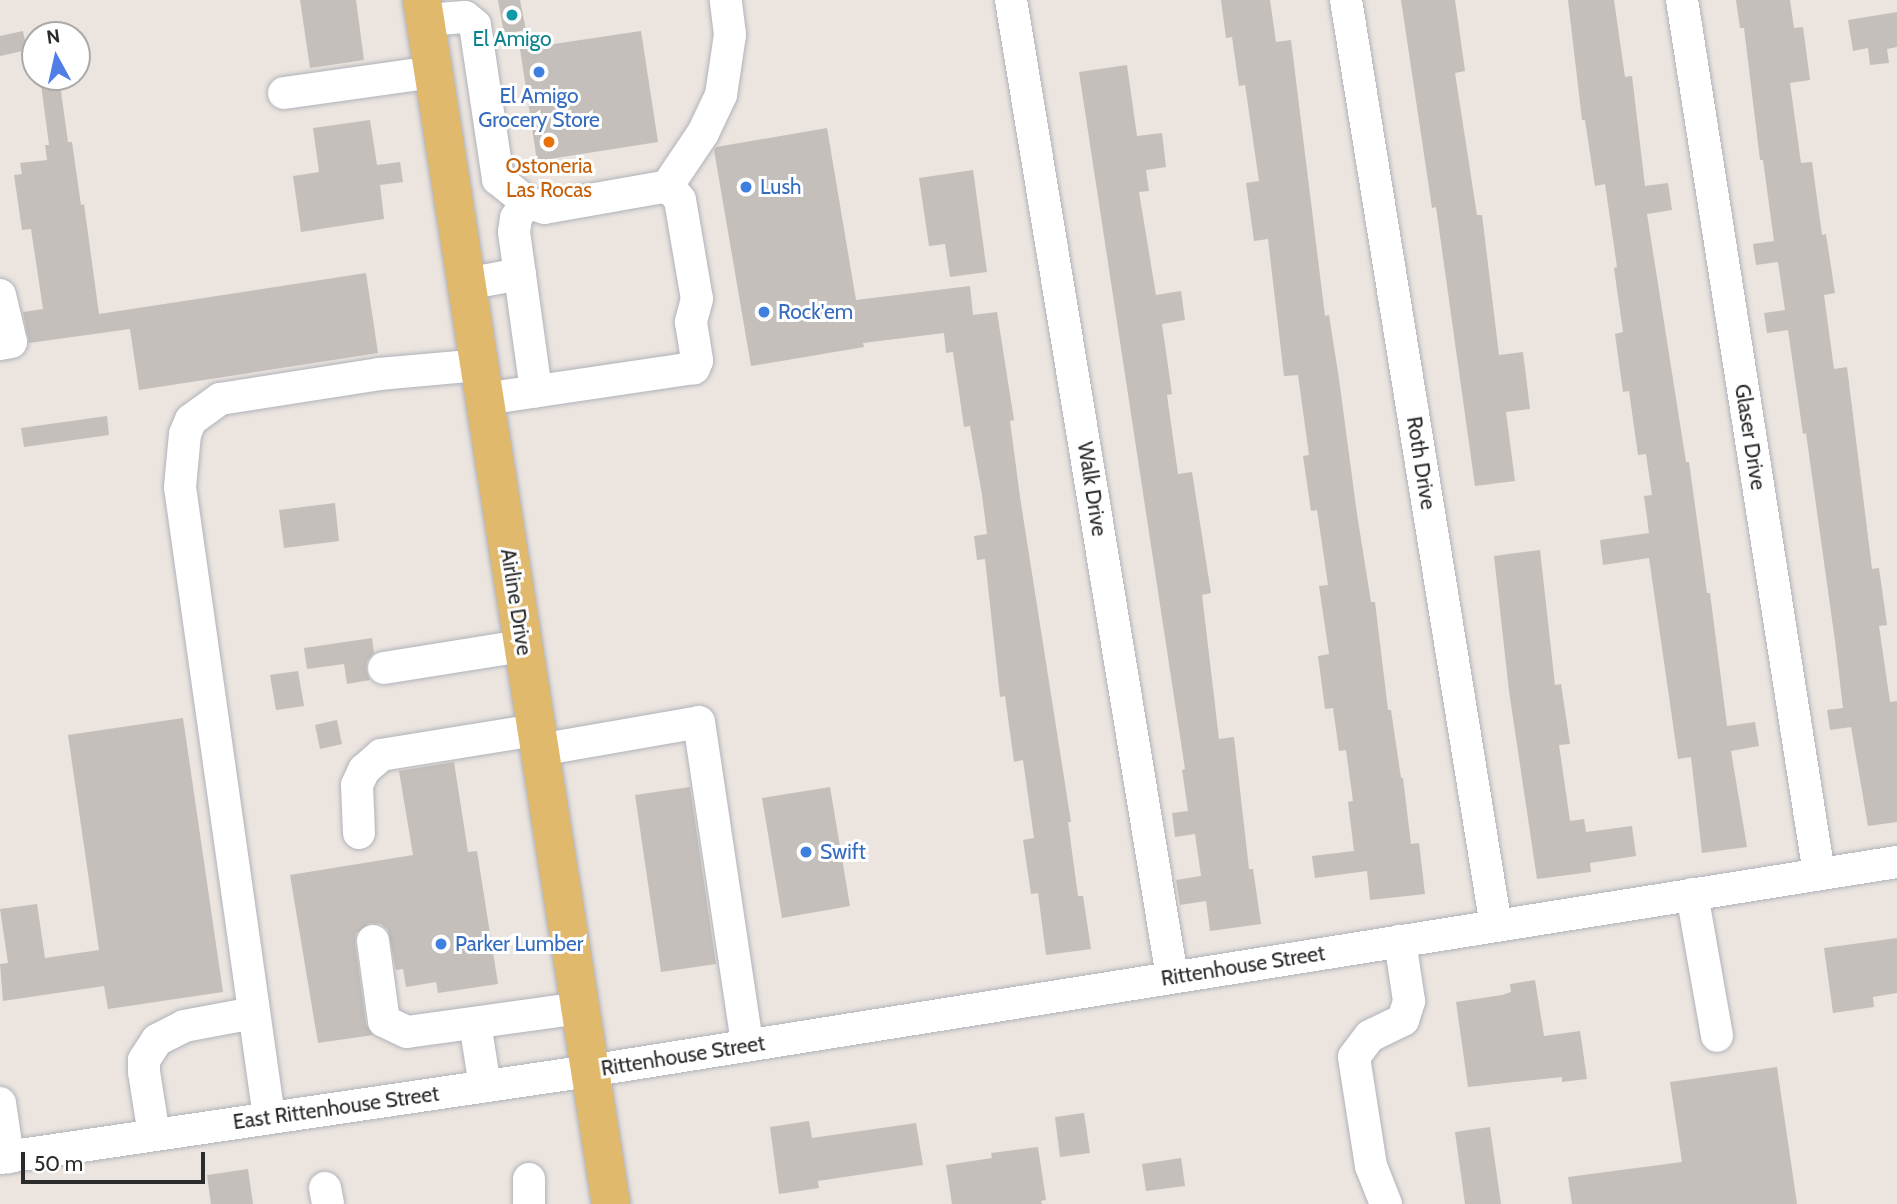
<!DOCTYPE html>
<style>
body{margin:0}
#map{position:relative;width:1897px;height:1204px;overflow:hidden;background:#ebe4df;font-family:Cabin,sans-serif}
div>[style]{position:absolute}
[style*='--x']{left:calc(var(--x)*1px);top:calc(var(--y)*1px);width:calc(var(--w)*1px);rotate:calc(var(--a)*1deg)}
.building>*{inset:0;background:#c4bfba}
.roads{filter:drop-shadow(0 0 2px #afb2ba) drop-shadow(0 0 2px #afb2ba)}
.minor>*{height:32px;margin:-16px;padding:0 16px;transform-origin:16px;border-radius:16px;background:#fff}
.major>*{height:38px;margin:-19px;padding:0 19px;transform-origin:19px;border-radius:19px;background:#e1b96d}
.dots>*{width:19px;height:19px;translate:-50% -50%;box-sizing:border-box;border:4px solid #fff;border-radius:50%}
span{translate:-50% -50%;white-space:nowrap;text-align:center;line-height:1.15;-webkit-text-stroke:6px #fff;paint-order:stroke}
.culture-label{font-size:21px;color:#0d838f}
.shop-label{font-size:21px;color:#366cbe}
.left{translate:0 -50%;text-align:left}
.food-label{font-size:21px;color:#c56008}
.street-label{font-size:21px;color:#2b2b2b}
.north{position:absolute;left:21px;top:21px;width:70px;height:70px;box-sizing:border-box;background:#fff;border:2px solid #aaa;border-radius:50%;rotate:352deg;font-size:19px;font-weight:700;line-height:28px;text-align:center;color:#2b2b2b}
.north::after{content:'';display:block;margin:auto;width:24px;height:32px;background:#517ee6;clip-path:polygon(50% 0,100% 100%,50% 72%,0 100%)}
.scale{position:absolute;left:21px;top:1152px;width:184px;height:32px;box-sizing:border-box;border:4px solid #2b2b2b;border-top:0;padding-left:9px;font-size:21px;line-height:24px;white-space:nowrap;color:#2b2b2b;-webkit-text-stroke:5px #fff;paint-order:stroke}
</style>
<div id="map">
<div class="building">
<i style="clip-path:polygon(300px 0,356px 0,364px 60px,310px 68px)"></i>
<i style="clip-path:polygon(498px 0,520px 0,526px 30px,504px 34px)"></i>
<i style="clip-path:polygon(1221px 0,1270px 0,1276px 42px,1291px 40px,1325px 316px,1329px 315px,1339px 379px,1357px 514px,1371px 602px,1375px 602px,1388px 710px,1391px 710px,1401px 778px,1403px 778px,1411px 844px,1419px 843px,1425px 894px,1370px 900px,1367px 871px,1315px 878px,1312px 856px,1354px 851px,1348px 802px,1353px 801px,1346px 750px,1339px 751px,1333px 708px,1325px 709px,1318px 656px,1329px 654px,1319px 586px,1328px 585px,1317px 510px,1311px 511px,1303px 456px,1309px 455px,1298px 375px,1284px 376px,1268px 239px,1254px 241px,1246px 183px,1259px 181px,1245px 85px,1239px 86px,1232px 37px,1226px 38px)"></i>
<i style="clip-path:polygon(1401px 0,1455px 0,1465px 71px,1455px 73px,1477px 215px,1482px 215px,1499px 355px,1523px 352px,1530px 409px,1506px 412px,1515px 481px,1475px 486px,1436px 207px,1432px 208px)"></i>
<i style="clip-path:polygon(1568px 0,1614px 0,1625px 77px,1632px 76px,1645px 186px,1668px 183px,1672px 210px,1647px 214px,1686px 462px,1689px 462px,1707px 593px,1710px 593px,1727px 726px,1755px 722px,1759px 746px,1731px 751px,1747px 847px,1702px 853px,1691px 757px,1678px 759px,1649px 558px,1603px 565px,1600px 540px,1649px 533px,1644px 496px,1652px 495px,1646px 454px,1638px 455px,1629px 391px,1623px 392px,1615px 334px,1623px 332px,1614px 268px,1617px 267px,1605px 184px,1595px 186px,1585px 120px,1582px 120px)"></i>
<i style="clip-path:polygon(1736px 0,1790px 0,1794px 28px,1803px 27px,1810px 80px,1790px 83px,1801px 163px,1812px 162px,1822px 235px,1826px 234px,1835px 293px,1824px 295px,1834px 369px,1847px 367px,1872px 569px,1879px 568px,1887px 625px,1879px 626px,1890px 702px,1897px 701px,1897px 822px,1868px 826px,1851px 727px,1830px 730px,1827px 710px,1843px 708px,1835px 641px,1806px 433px,1803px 434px,1788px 330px,1767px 333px,1764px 313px,1785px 310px,1778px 262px,1756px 265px,1753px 244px,1774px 241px,1763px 160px,1760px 160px,1744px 28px,1740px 28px)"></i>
<i style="clip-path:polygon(1897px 12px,1897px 47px,1887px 49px,1889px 63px,1870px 65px,1868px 48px,1853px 51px,1848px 20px)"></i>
<i style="clip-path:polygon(23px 31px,27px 50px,0 56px,0 36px)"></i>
<i style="clip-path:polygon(641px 31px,658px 142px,537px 161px,520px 49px)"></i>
<i style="clip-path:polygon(1127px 65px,1137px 136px,1162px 133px,1166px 167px,1146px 170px,1149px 191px,1139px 192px,1156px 295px,1181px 291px,1185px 320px,1162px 324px,1172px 394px,1167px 395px,1178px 474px,1192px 472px,1211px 593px,1202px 595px,1219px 739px,1234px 737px,1249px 869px,1253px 869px,1261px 924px,1210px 931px,1206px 901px,1180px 905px,1176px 880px,1201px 876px,1195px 834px,1175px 837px,1172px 813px,1188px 811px,1182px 770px,1185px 769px,1079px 72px)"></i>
<i style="clip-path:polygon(40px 77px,59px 77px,68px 142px,72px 142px,81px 205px,84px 204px,99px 314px,366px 273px,378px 353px,139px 390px,130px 329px,29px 343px,23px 312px,43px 309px,31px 229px,22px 230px,14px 175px,22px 174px,20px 163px,47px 160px,45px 145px,49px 145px)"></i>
<i style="clip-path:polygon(370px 120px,377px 165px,400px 162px,403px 182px,380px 185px,384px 219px,301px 232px,293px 176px,319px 172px,313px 128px)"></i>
<i style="clip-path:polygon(827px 128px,856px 300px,970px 286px,973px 315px,997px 312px,1014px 420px,1010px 421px,1020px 497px,1071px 822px,1068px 822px,1078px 896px,1083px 896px,1091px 949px,1046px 955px,1038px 893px,1031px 894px,1023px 840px,1034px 838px,1023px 760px,1014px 762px,1005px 696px,1000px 697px,985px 559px,977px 560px,974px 536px,987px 534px,982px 495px,970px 426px,964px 427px,953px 352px,946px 353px,944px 333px,863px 343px,864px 347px,751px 366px,714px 150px,716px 147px)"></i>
<i style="clip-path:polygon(973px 170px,987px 272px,950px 277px,945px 244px,929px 246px,919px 178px)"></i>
<i style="clip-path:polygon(107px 416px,109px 435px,24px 447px,21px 428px)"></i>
<i style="clip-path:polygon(335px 503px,339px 541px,284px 548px,279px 510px)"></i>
<i style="clip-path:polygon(1540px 550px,1555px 685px,1561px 684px,1570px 744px,1559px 745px,1570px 821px,1584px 819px,1586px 832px,1632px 826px,1636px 856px,1590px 863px,1591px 872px,1537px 879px,1509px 691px,1494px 556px)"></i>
<i style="clip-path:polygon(372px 638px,374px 653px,367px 661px,366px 670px,370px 680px,347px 684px,344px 664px,307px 669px,304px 648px)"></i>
<i style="clip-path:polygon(298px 671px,304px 706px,276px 710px,270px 675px)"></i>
<i style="clip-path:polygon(183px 718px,223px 992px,108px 1009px,104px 986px,3px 1001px,0 964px,8px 963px,0 909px,37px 904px,45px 958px,99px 950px,68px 735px)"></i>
<i style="clip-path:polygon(337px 720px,342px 744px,320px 749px,315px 725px)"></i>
<i style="clip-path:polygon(454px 762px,468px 852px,477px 851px,498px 984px,438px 993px,436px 982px,406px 987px,403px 969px,396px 970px,388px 930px,381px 924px,370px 923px,356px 933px,355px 943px,366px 1024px,373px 1035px,318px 1043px,290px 875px,413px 855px,399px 771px)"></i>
<i style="clip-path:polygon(690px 787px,716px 964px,661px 972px,635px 795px)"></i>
<i style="clip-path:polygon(830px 787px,850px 906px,782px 918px,762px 798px)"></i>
<i style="clip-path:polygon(1897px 938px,1897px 993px,1873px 997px,1874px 1007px,1833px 1013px,1824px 948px)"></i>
<i style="clip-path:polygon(1535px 980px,1544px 1036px,1580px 1031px,1587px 1079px,1562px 1082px,1562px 1077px,1468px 1087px,1456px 1002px,1502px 995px,1511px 992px,1510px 984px)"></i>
<i style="clip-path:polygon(1777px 1067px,1797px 1204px,1572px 1204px,1568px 1177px,1682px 1162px,1670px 1082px)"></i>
<i style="clip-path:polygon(1084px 1113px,1090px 1153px,1060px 1157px,1055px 1117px)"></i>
<i style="clip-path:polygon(809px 1121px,812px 1138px,916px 1123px,923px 1165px,818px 1181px,819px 1188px,779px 1194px,770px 1127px)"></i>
<i style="clip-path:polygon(1490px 1127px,1501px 1204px,1465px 1204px,1455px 1132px)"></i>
<i style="clip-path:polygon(1038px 1147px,1046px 1200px,1041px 1201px,1042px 1204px,952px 1204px,946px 1165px,992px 1158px,991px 1153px)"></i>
<i style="clip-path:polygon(1181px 1158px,1185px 1186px,1146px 1191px,1142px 1164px)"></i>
<i style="clip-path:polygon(248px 1169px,253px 1204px,211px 1204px,207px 1175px)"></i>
</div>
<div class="roads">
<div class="minor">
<i style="--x:1011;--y:0;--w:990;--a:80.64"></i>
<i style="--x:1346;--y:0;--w:938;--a:80.8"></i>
<i style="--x:1682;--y:0;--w:885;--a:81.09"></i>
<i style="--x:425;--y:20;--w:40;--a:-4.3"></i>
<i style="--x:465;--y:17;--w:13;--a:39"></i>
<i style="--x:475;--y:25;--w:156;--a:81.5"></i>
<i style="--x:498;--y:179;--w:36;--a:39"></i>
<i style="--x:526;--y:202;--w:19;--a:18"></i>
<i style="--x:544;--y:208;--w:121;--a:-10"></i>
<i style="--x:663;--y:187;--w:11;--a:22"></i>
<i style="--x:673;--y:191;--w:11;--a:52"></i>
<i style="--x:680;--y:200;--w:100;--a:80.3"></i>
<i style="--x:697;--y:299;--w:24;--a:105"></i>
<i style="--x:691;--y:322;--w:39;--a:81"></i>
<i style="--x:697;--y:361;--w:8;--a:113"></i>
<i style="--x:694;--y:368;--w:212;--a:171.6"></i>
<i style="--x:284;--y:93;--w:150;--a:-8"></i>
<i style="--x:666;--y:188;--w:66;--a:-56.1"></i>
<i style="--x:703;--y:133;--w:42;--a:-64.7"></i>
<i style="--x:721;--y:95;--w:61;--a:-81.5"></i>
<i style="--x:730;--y:35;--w:35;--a:-97"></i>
<i style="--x:526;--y:202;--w:19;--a:122"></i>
<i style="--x:516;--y:218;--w:14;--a:98"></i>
<i style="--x:514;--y:232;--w:161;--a:82.1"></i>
<i style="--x:466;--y:284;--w:55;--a:-10.5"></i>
<i style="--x:0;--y:295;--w:48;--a:76.8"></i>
<i style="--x:11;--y:342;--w:11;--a:170"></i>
<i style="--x:384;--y:668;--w:140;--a:-9.1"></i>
<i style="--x:539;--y:750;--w:162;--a:-9.9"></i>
<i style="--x:699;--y:722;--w:327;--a:81.5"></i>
<i style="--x:359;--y:833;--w:48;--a:-92.4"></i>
<i style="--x:357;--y:785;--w:17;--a:-65"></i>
<i style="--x:364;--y:770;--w:23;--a:-41"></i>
<i style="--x:381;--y:755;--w:156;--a:-9.2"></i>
<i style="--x:1692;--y:894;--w:144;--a:80"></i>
<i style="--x:373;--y:941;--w:81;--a:82.2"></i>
<i style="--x:384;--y:1021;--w:25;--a:26"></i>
<i style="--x:407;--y:1032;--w:174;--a:-7.9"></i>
<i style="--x:475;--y:1023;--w:64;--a:81"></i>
<i style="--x:0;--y:1103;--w:55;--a:81.6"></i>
<i style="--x:269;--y:1117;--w:636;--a:-98.04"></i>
<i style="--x:180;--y:487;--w:53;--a:-84.6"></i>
<i style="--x:185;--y:434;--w:15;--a:-67"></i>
<i style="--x:191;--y:420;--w:36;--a:-36"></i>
<i style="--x:220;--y:399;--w:161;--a:-8.9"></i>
<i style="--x:379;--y:374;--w:100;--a:-5.1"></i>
<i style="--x:154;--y:1135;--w:64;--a:-99"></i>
<i style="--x:144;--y:1072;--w:12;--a:-90"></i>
<i style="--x:144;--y:1060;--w:24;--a:-57"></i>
<i style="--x:157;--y:1040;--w:30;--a:-27"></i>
<i style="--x:184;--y:1026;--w:71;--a:-10.5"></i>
<i style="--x:0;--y:1158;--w:595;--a:-8.4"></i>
<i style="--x:589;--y:1071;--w:1325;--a:-9.08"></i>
<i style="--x:529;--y:1179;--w:25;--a:90"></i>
<i style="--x:325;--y:1188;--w:16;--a:79"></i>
<i style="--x:1386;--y:1204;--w:41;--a:-111.5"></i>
<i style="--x:1371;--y:1166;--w:110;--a:-98.9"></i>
<i style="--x:1354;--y:1057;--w:26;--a:-53"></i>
<i style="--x:1370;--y:1036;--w:37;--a:-26"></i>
<i style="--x:1403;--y:1020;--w:20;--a:-72"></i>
<i style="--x:1409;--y:1001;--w:61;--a:-98.5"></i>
</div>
<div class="major">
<i style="--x:422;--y:0;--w:1219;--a:81.08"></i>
</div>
</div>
<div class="dots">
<i style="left:512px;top:15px;background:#0f9aa8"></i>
<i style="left:539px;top:72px;background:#3f7fe0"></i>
<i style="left:549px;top:142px;background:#e8710a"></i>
<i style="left:746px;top:187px;background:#3f7fe0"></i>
<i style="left:764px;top:312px;background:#3f7fe0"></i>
<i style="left:806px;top:852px;background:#3f7fe0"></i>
<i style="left:441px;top:944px;background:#3f7fe0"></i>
</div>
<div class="culture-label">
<span style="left:512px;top:39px">El Amigo</span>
</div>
<div class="shop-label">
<span style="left:539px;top:108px">El Amigo<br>Grocery Store</span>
<span class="left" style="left:760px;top:187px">Lush</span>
<span class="left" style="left:778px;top:312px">Rock'em</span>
<span class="left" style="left:820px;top:852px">Swift</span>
<span class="left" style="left:455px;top:944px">Parker Lumber</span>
</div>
<div class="food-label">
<span style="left:549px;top:178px">Ostoneria<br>Las Rocas</span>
</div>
<div class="street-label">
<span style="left:1750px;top:437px;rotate:81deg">Glaser Drive</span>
<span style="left:1421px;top:463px;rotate:81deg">Roth Drive</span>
<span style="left:1092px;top:489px;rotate:81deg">Walk Drive</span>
<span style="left:516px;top:602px;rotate:81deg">Airline Drive</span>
<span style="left:1243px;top:966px;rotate:-9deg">Rittenhouse Street</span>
<span style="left:683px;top:1056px;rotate:-9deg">Rittenhouse Street</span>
<span style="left:336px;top:1108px;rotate:-8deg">East Rittenhouse Street</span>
</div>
<div class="north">N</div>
<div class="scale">50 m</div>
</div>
